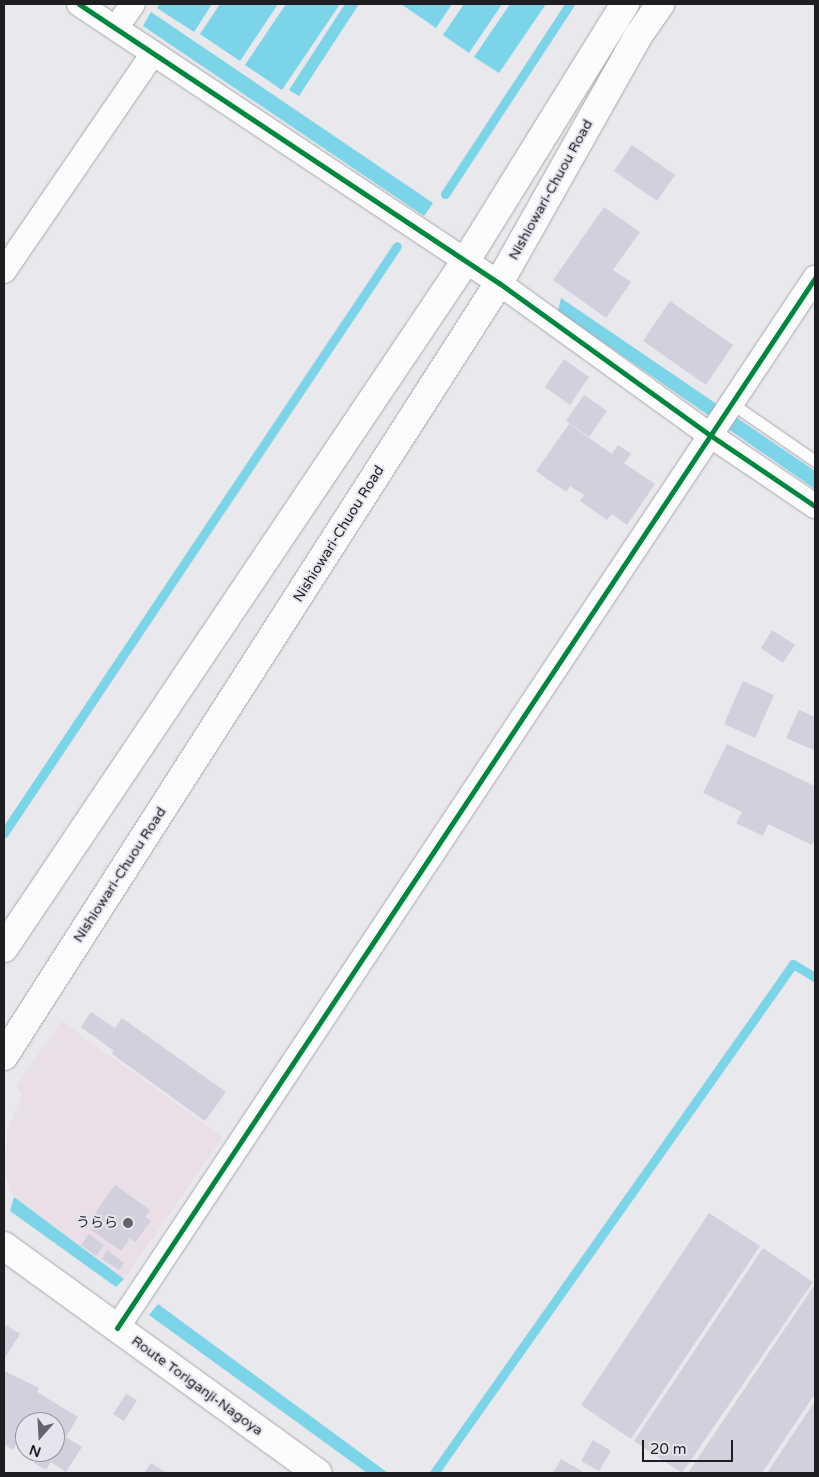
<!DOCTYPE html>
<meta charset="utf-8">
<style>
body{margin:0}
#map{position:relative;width:819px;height:1477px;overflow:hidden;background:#e8e8ed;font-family:"Varela Round","Noto Sans JP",sans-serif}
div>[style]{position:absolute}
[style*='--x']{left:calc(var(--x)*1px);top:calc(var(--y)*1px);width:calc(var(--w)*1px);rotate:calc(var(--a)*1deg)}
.commercial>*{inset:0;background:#eadee7}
.water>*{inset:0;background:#7bd4e7}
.stream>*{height:9px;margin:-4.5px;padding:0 4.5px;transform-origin:4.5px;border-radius:4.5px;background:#7bd4e7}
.building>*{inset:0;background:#d2d0dc}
.roads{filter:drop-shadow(0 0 1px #a8a8ac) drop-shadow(0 0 1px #a8a8ac)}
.service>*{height:11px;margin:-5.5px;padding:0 5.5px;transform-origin:5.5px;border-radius:5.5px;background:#fcfcfc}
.minor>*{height:24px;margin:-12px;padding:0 12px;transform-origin:12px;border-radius:12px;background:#fcfcfc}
.secondary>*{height:28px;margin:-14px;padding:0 14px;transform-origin:14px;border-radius:14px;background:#fcfcfc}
.primary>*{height:28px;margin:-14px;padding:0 14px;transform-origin:14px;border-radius:14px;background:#fcfcfc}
.cycleway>*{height:5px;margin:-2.5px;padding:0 2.5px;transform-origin:2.5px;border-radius:2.5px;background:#00873e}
.dots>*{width:14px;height:14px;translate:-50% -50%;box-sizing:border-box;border:2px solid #e5e5f0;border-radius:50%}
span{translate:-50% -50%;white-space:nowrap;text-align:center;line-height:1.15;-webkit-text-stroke:4px #e5e5f0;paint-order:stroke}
.street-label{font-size:14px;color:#1e1e22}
.poi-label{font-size:14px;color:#1e1e22}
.right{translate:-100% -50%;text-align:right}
.frame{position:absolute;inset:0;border:5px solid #1e1e22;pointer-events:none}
.north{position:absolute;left:15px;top:1412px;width:50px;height:50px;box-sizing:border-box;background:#e5e5f0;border:1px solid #95959e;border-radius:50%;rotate:199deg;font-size:14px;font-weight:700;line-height:20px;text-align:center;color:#1e1e22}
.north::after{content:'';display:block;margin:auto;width:18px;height:22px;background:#656569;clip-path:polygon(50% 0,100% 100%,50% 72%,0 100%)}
.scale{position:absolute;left:642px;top:1440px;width:91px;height:22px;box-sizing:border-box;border:2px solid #1e1e22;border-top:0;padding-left:6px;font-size:15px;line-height:18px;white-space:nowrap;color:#1e1e22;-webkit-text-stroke:4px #e5e5f0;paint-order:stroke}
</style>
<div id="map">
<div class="commercial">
<i style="clip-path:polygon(61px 1021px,223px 1137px,124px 1279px,14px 1197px,5px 1176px,7px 1133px,22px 1094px,17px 1086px)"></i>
</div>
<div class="water">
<i style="clip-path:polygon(160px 4px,212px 4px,194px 32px,157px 8px)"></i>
<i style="clip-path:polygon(220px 4px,278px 4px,240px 61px,200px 34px)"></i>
<i style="clip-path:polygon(286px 4px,340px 4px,282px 90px,245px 65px)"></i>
<i style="clip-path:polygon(345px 4px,359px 4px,299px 96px,289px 90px)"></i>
<i style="clip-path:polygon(401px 4px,452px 4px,436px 28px)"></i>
<i style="clip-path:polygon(464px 4px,502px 4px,469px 53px,443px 35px)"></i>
<i style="clip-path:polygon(510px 4px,546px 4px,499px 73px,474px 57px)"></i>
<i style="clip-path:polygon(151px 12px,433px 203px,424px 216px,143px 26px)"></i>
<i style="clip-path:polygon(561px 298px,815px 471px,815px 489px,558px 311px)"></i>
<i style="clip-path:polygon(14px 1197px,124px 1279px,116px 1287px,10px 1211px)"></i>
<i style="clip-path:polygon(158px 1304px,388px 1473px,367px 1473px,149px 1315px)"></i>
</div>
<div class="stream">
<i style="--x:445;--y:194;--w:227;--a:-56.7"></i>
<i style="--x:4;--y:833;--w:706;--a:-56.2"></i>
<i style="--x:434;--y:1473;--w:623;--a:-54.8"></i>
<i style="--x:793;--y:964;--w:26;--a:31"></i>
</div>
<div class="building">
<i style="clip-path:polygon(632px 145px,675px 175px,657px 201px,614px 171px)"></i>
<i style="clip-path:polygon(604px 207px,640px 232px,613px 270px,631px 282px,606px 318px,553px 280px)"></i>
<i style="clip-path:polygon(670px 301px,733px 345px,706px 385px,643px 341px)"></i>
<i style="clip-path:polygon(564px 359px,589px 377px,570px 405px,545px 387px)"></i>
<i style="clip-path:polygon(584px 395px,607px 411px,589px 437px,566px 421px)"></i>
<i style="clip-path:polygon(569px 424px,612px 454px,618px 445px,631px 454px,624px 463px,655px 484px,627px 525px,612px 514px,607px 520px,580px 501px,584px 495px,570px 486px,566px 492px,536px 471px)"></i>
<i style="clip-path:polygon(772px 630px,795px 645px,783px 663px,761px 648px)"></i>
<i style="clip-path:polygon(743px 681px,774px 695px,755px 738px,724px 724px)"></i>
<i style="clip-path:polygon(799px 710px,815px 717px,814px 750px,786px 738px)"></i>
<i style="clip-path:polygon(727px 744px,815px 786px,815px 838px,812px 845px,768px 824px,763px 836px,736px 823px,742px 812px,703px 793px)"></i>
<i style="clip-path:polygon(91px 1012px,115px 1028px,122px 1018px,226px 1092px,205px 1121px,112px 1054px,114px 1051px,81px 1027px)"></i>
<i style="clip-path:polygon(115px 1185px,150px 1210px,145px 1217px,151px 1221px,135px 1242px,130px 1238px,121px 1251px,91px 1230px,100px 1217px,95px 1213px)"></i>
<i style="clip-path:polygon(709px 1213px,760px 1246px,631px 1439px,581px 1405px)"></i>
<i style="clip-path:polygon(89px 1234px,104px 1245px,96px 1256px,81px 1245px)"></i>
<i style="clip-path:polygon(763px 1248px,813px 1282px,682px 1473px,634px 1441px)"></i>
<i style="clip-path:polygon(107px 1250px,124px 1263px,119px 1270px,102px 1259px)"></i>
<i style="clip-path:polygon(815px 1284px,815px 1394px,762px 1473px,688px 1473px)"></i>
<i style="clip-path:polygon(4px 1324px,20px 1334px,4px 1359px)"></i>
<i style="clip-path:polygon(4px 1371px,39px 1388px,37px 1392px,78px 1417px,66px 1437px,82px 1447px,66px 1472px,51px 1462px,46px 1470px,34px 1463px,39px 1455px,34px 1452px,55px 1452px,55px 1422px,25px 1422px,25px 1446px,17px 1442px,13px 1450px,4px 1444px)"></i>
<i style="clip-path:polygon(126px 1394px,137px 1400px,124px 1421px,113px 1414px)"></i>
<i style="clip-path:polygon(815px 1401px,815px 1473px,767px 1473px)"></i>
<i style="clip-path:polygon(593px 1440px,611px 1451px,599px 1471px,581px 1461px)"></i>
<i style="clip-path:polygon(561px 1459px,582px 1471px,581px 1473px,553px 1473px)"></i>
<i style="clip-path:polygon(151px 1463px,167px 1473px,144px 1473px)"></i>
</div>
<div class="roads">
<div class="service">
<i style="--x:731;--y:403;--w:102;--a:34.6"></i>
</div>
<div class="minor">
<i style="--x:79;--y:4;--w:504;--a:33.6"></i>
<i style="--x:499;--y:283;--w:260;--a:35.8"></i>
<i style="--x:710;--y:435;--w:127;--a:34.1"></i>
<i style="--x:116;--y:28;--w:29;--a:-55"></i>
<i style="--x:4;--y:271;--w:264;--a:-55.6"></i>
<i style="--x:117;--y:1328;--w:1261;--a:-56.39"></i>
</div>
<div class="secondary">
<i style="--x:4;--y:1246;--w:387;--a:35.9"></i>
</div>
<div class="primary">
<i style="--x:4;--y:948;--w:827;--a:-56.1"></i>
<i style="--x:465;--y:262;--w:304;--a:-58.2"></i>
<i style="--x:4;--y:1056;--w:918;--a:-57.37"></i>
<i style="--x:499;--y:283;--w:283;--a:-60.6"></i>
<i style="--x:638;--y:36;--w:39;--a:-55"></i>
</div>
</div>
<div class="cycleway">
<i style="--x:79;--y:4;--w:504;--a:33.6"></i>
<i style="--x:499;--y:283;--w:260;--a:35.8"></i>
<i style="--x:710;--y:435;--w:127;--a:34.1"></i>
<i style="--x:117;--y:1328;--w:1261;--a:-56.39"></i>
</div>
<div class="dots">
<i style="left:128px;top:1223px;background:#656569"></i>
</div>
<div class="street-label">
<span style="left:551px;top:190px;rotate:-61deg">Nishiowari-Chuou Road</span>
<span style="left:339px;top:534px;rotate:-58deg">Nishiowari-Chuou Road</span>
<span style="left:120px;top:875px;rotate:-57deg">Nishiowari-Chuou Road</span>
<span style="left:197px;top:1386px;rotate:36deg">Route Toriganji-Nagoya</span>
</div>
<div class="poi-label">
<span class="right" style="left:118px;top:1223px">うらら</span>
</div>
<div class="frame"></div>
<div class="north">N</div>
<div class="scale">20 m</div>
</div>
